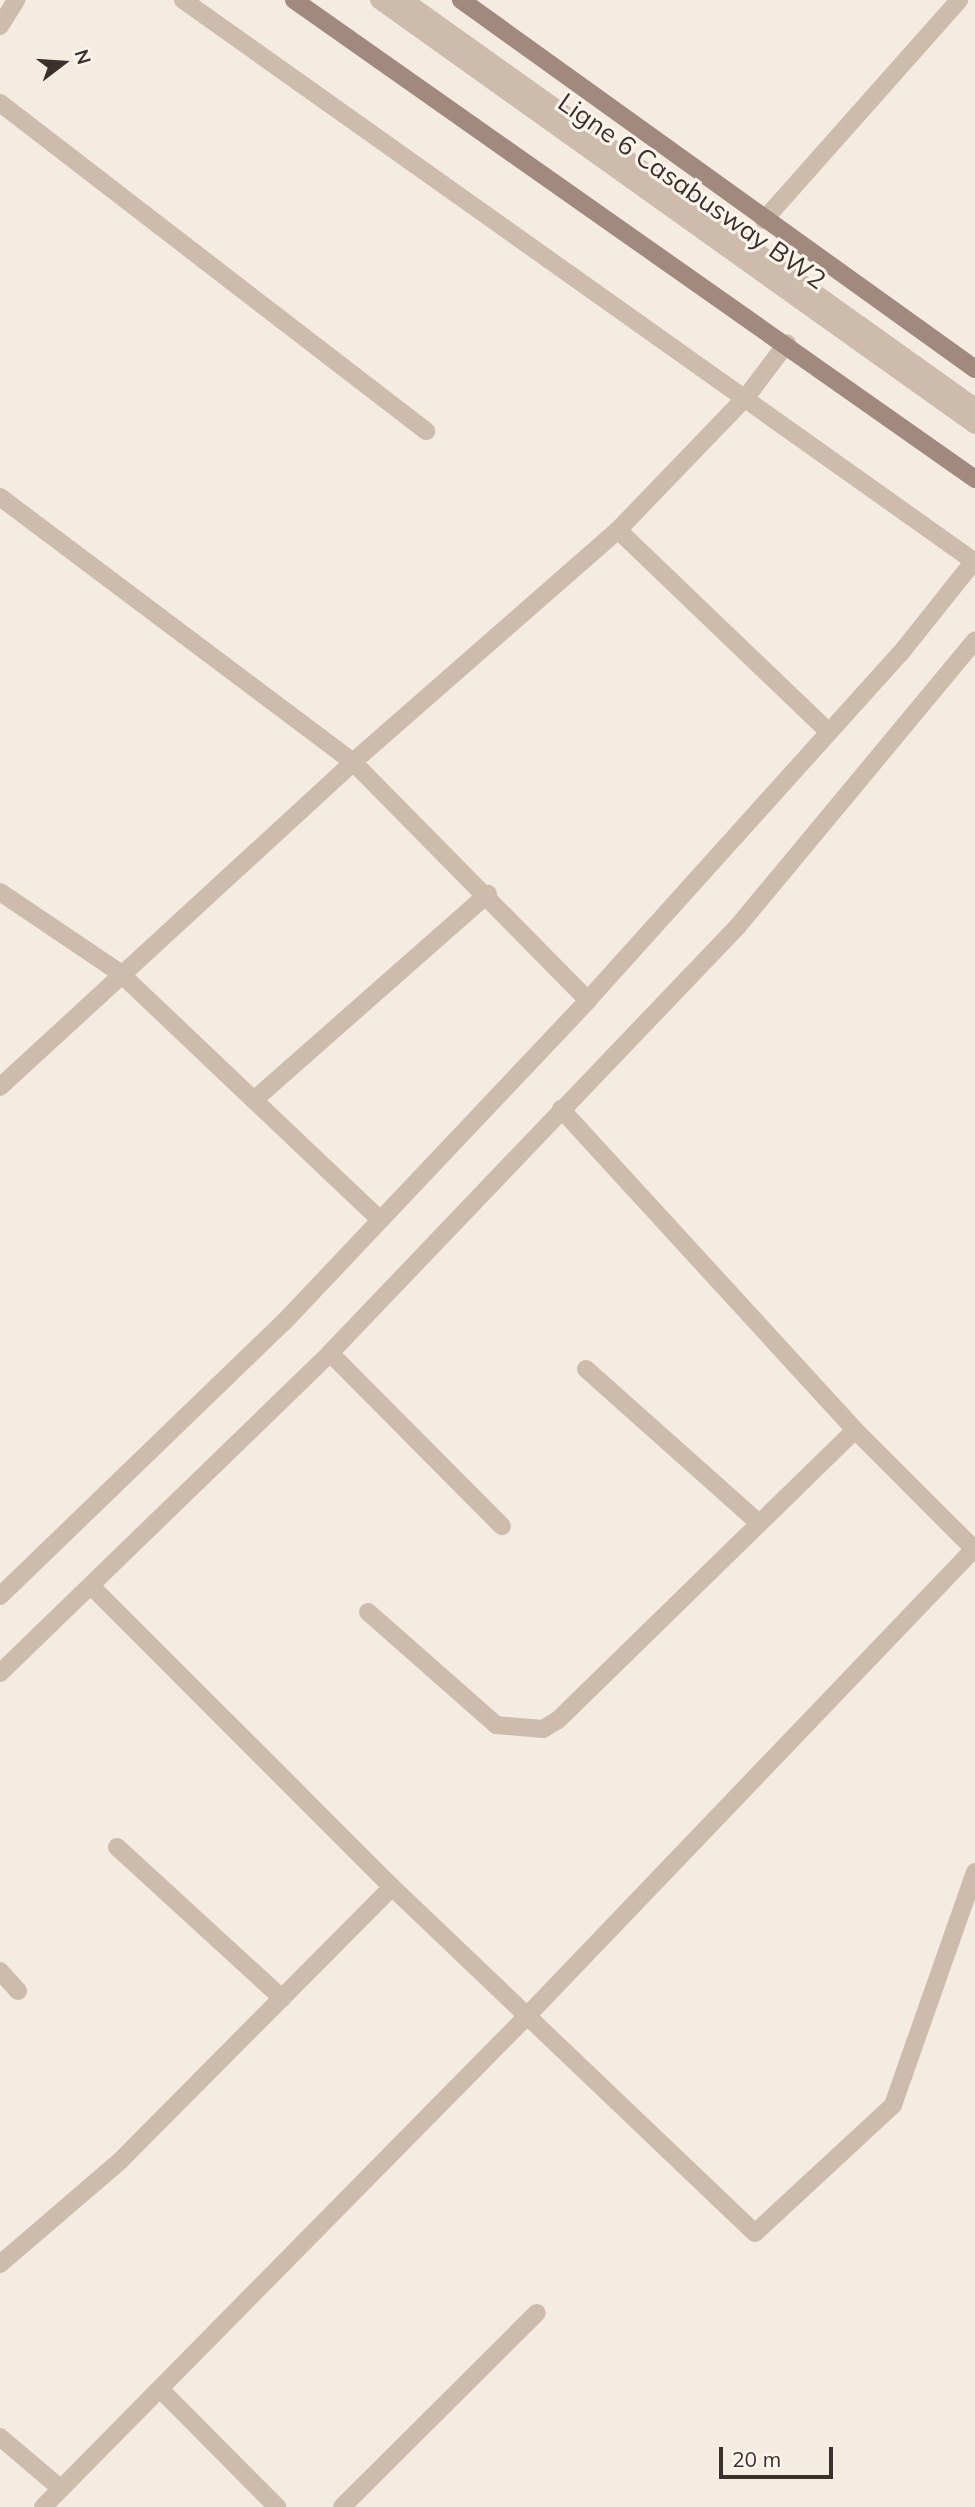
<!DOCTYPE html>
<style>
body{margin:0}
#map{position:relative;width:975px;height:2507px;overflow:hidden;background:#f4ebe1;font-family:Mulish,sans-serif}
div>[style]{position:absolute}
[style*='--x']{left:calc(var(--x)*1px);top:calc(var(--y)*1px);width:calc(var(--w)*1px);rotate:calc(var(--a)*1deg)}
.lane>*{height:18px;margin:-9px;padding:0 9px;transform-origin:9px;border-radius:9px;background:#cdbbac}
.street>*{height:18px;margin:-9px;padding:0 9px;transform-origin:9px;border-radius:9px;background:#cdbbac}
.secondary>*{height:18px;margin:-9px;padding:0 9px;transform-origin:9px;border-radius:9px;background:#a18a7d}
span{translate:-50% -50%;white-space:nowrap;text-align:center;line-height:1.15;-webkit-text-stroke:6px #fbf5ee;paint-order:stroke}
.street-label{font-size:26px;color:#3b302b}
.north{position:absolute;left:28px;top:28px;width:70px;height:70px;-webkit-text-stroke:5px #fbf5ee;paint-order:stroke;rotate:73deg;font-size:19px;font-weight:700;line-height:28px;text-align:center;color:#3b302b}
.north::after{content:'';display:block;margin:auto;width:24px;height:32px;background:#3b302b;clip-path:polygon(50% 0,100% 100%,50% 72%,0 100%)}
.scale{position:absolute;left:719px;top:2447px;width:114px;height:32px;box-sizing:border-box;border:4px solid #3b302b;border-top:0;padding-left:9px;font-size:21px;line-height:24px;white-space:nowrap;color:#3b302b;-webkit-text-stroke:5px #fbf5ee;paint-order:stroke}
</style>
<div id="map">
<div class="lane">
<i style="--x:379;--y:0;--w:732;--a:35.49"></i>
<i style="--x:404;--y:0;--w:701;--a:35.48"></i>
</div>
<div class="street">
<i style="--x:183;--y:0;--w:971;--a:35.36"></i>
<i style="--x:0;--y:26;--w:31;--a:-58"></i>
<i style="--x:0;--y:103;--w:538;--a:37.59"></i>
<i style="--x:764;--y:220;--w:294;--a:-48.4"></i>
<i style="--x:0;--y:497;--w:441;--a:36.9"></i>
<i style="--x:353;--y:762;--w:334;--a:45.4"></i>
<i style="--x:618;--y:530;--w:292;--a:43.8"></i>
<i style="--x:0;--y:892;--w:145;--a:34"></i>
<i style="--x:120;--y:973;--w:357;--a:43.5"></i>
<i style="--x:0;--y:1087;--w:480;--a:-42.6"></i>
<i style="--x:353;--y:762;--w:352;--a:-41.2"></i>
<i style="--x:618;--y:530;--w:186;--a:-46.1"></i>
<i style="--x:747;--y:396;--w:66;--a:-53"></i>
<i style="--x:254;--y:1100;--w:312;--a:-41.4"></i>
<i style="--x:561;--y:1109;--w:435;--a:47.5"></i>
<i style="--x:855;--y:1430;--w:168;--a:45"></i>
<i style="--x:330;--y:1353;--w:244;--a:45.2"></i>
<i style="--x:586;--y:1369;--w:232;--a:41.7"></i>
<i style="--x:92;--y:1587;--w:424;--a:45"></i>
<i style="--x:392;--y:1887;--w:501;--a:43.63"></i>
<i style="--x:755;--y:2233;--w:188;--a:-42.8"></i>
<i style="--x:893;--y:2105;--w:247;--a:-70.6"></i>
<i style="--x:0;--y:1596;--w:395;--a:-44"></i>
<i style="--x:284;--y:1322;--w:443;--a:-46.6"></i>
<i style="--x:588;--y:1000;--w:466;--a:-48"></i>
<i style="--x:900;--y:654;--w:119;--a:-51.5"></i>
<i style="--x:368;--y:1612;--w:171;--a:41.4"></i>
<i style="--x:496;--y:1725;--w:47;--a:4.9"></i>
<i style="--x:543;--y:1729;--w:17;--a:-31"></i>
<i style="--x:558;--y:1720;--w:415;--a:-44.3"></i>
<i style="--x:0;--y:1673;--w:460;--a:-44.1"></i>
<i style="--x:330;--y:1353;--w:591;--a:-46.3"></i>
<i style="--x:738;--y:926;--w:371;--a:-50.3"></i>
<i style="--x:117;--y:1847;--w:224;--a:42.5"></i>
<i style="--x:0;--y:1971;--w:27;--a:48"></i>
<i style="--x:0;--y:2264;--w:158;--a:-40.6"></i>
<i style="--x:120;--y:2161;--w:386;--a:-45.2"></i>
<i style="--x:161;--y:2390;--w:165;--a:45.2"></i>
<i style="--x:0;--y:2437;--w:79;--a:40.4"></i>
<i style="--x:43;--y:2507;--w:688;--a:-45.41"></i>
<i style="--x:526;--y:2017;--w:649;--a:-46.25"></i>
<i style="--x:342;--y:2507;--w:275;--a:-44.9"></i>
</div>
<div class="secondary">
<i style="--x:294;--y:0;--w:833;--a:35.12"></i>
<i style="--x:461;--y:0;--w:633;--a:35.67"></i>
</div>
<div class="street-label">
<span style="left:692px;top:191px;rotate:35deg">Ligne 6 Casabusway BW2</span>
</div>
<div class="north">N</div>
<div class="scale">20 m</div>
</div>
